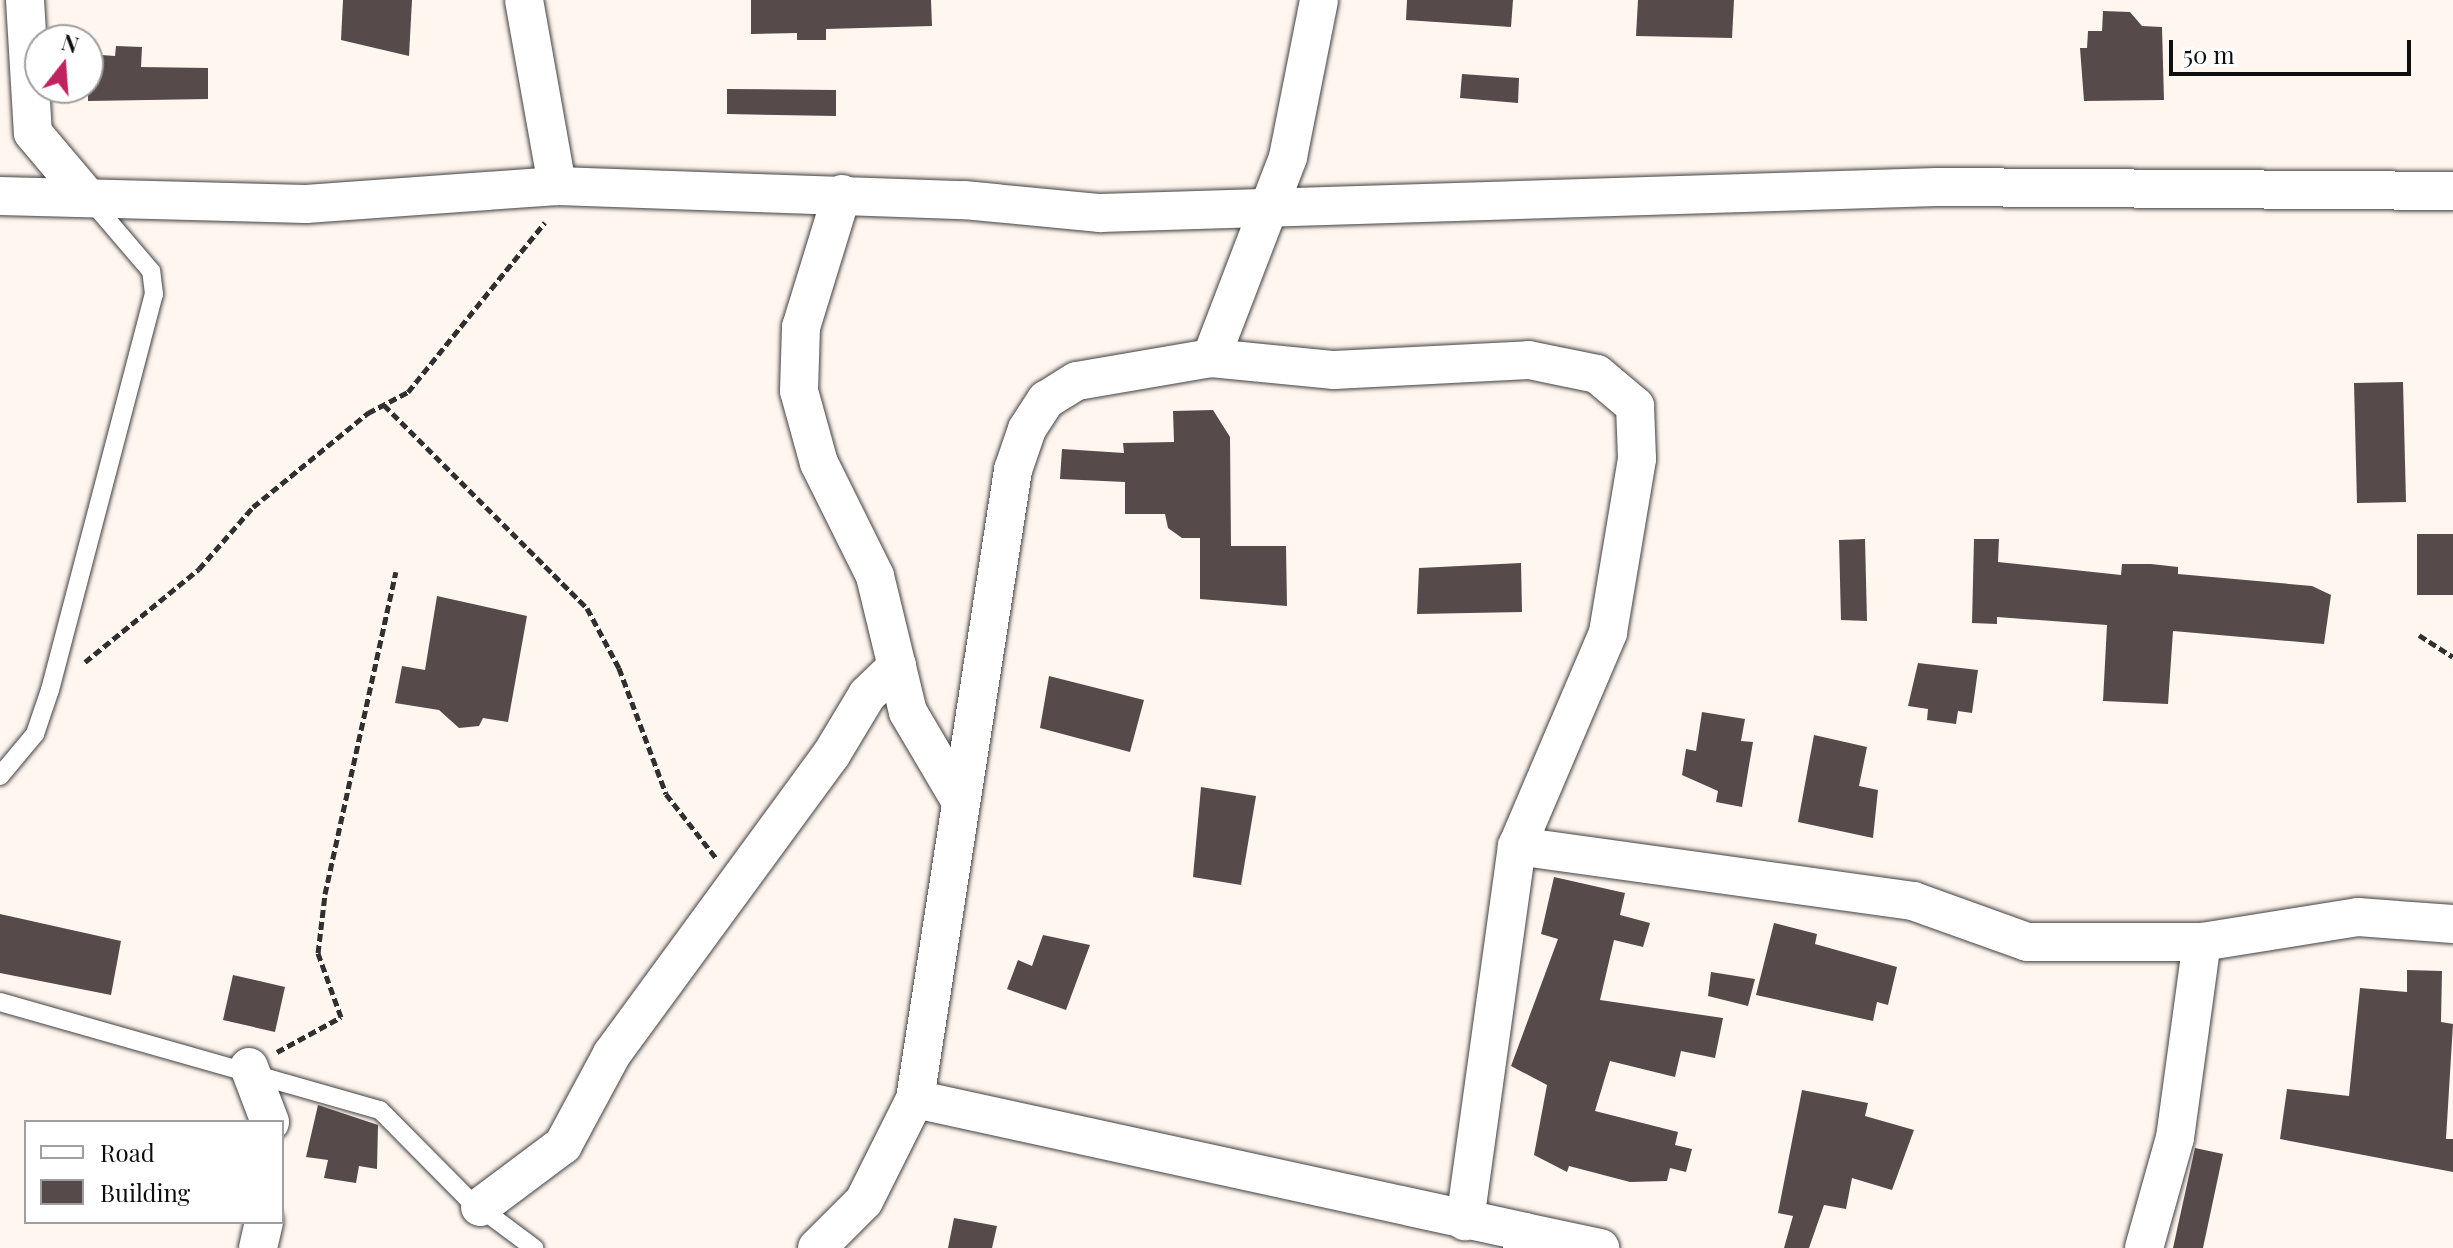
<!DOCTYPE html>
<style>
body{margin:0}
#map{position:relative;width:2453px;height:1248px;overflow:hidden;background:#fff6ef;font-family:"Playfair Display",serif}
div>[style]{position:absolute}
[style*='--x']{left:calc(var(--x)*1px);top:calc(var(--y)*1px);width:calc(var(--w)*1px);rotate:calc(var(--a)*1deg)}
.building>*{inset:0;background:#574a4a}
.path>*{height:5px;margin-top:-2.5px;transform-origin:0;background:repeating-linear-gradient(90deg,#303030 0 8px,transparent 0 12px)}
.roads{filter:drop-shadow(0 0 2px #414141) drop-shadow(0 0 2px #414141)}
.service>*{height:18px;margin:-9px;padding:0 9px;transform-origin:9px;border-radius:9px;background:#fff}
.minor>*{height:38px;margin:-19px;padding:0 19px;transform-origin:19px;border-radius:19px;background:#fff}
span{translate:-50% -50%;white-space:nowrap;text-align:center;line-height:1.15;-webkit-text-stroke:8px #fff;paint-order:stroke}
.legend{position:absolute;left:24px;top:1120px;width:260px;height:104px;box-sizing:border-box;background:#fff;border:2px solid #9f9f9f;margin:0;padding:10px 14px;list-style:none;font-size:24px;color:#0e0e0e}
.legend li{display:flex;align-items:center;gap:16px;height:40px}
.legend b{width:40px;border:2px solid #9f9f9f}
.north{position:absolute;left:24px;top:24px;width:80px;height:80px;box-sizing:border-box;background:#fff;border:2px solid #9f9f9f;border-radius:50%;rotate:17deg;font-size:22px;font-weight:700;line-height:32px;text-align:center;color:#0e0e0e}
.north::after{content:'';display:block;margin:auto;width:28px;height:36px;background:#c12360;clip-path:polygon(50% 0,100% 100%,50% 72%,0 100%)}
.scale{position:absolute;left:2169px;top:40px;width:242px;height:36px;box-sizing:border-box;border:4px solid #0e0e0e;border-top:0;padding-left:10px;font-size:24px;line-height:28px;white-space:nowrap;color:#0e0e0e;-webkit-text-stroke:6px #fff;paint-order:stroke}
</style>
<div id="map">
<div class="building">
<i style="clip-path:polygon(343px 0,412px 0,409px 56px,341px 40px)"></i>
<i style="clip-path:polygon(751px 0,931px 0,932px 26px,826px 29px,826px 40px,797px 40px,797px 33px,751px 34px)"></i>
<i style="clip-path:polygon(1407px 0,1513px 0,1511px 27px,1406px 20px)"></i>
<i style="clip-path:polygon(1638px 0,1734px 0,1732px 38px,1636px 36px)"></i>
<i style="clip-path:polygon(2103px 11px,2130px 12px,2142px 26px,2162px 27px,2164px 100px,2084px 101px,2080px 48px,2087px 48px,2088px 31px,2102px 31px)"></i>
<i style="clip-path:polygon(116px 46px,142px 47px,141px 67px,208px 68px,208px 99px,88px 101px,88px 54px,115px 56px)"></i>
<i style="clip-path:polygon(1462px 74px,1519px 78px,1518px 103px,1460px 98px)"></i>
<i style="clip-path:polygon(727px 89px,836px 90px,836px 116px,727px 114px)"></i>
<i style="clip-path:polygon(2403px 382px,2406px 502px,2357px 503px,2354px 383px)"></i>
<i style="clip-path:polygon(1213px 410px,1230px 437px,1231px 546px,1286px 546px,1287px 606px,1200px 599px,1200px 538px,1182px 538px,1168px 528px,1165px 514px,1125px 514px,1125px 482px,1060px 479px,1062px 449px,1124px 453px,1123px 443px,1174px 442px,1173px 411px)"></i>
<i style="clip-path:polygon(2417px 534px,2453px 534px,2453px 595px,2417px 595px)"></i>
<i style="clip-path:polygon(1865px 539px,1867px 621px,1841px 620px,1839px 540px)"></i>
<i style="clip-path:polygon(1974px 539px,1999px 539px,1998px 562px,2121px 575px,2122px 564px,2151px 564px,2178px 567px,2178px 574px,2312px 586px,2331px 595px,2324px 644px,2173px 631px,2168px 704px,2103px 701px,2107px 625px,1997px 617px,1997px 624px,1972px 623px)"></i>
<i style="clip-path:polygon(1521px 563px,1522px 612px,1417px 614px,1419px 568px)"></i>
<i style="clip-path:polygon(437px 596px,527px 616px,508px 722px,483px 718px,479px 726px,459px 728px,439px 710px,395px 703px,402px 666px,425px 670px)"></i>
<i style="clip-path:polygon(1918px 663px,1978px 670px,1972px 713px,1958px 711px,1956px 724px,1927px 720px,1928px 709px,1908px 706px)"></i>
<i style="clip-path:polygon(1049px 676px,1144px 700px,1130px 752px,1040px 728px)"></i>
<i style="clip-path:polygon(1702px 712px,1745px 719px,1741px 741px,1753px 742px,1742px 807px,1716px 802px,1718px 791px,1682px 775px,1686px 749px,1696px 751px)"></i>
<i style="clip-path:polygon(1814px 735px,1867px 747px,1859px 786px,1878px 790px,1873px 838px,1798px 822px)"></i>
<i style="clip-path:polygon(1201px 787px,1256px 796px,1241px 885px,1193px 877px)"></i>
<i style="clip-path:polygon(1554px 877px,1625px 893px,1620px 915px,1650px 923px,1643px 947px,1614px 940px,1600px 1000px,1723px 1018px,1715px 1058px,1681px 1051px,1675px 1077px,1610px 1061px,1595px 1111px,1678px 1132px,1675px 1145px,1692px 1149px,1686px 1172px,1670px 1168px,1667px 1181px,1630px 1182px,1569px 1166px,1567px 1172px,1534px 1155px,1547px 1085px,1511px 1066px,1558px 939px,1541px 934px)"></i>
<i style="clip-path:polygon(0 914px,121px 941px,111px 995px,0 973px)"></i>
<i style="clip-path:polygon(1774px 923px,1817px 934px,1815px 944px,1897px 967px,1888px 1005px,1877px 1002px,1873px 1021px,1756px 995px)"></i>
<i style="clip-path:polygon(1043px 935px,1090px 945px,1066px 1010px,1007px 989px,1018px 960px,1032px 966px)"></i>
<i style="clip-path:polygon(2407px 970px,2442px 971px,2441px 1022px,2453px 1024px,2446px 1139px,2453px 1139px,2453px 1172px,2280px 1139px,2287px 1089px,2349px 1096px,2360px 988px,2407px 992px)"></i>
<i style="clip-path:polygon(1711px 972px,1755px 979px,1748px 1006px,1708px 996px)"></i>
<i style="clip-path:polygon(233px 975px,285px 987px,275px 1032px,223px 1020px)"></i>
<i style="clip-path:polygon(1802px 1090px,1868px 1103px,1865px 1116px,1914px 1130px,1892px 1190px,1852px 1178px,1846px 1209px,1824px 1205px,1809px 1248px,1784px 1248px,1793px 1216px,1778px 1213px)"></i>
<i style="clip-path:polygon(318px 1105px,378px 1125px,377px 1169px,359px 1166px,356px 1183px,324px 1178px,328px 1160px,306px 1157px)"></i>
<i style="clip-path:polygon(2195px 1148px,2223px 1154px,2203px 1248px,2173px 1248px)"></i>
<i style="clip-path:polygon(954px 1218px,997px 1226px,992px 1248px,948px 1248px)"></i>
</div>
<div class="path">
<i style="--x:384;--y:405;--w:287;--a:45"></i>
<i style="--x:587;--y:608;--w:68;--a:61.9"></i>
<i style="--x:619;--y:668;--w:134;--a:69.5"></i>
<i style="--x:666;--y:794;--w:81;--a:52"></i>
<i style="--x:2419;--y:635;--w:40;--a:32.9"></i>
<i style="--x:85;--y:662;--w:147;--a:-39.2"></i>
<i style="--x:199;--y:569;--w:82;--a:-48.9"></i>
<i style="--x:253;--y:507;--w:149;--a:-39.3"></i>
<i style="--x:368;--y:413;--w:45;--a:-27.7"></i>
<i style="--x:408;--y:392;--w:218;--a:-51.1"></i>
<i style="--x:277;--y:1052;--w:73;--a:-28.7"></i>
<i style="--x:341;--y:1017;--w:68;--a:-109.8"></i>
<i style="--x:318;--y:953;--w:59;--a:-83.2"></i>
<i style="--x:325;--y:894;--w:330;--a:-77.6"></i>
</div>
<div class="roads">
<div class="service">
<i style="--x:0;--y:776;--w:55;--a:-50.2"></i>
<i style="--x:35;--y:734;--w:46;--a:-71.2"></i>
<i style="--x:50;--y:690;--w:409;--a:-75.3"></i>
<i style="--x:154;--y:294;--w:23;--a:-97"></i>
<i style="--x:151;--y:271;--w:91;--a:-130.5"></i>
<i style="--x:0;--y:1002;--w:395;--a:15.9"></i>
<i style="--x:380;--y:1110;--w:124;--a:45.3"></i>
<i style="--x:467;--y:1198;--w:84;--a:36.7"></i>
</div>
<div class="minor">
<i style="--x:25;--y:0;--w:133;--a:86.6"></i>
<i style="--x:33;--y:133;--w:84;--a:49.8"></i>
<i style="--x:524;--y:0;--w:189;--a:79.9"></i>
<i style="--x:842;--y:194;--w:139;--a:107.1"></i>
<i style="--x:801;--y:327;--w:64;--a:91.8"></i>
<i style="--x:799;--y:391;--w:75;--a:74.5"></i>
<i style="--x:819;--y:463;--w:126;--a:63.6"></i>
<i style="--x:875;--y:576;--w:140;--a:76.4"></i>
<i style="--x:908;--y:712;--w:104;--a:59.5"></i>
<i style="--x:0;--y:196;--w:306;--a:1.5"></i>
<i style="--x:306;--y:204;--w:252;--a:-4.1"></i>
<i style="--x:557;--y:186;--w:407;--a:2"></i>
<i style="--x:964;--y:200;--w:137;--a:5.5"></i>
<i style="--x:1100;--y:213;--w:837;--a:-1.78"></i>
<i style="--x:1937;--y:187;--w:516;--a:0.44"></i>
<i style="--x:1211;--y:358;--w:215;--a:-69"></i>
<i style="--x:1288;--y:157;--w:160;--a:-78.8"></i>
<i style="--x:1517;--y:846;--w:400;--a:7.9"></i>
<i style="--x:1913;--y:901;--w:121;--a:19.8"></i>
<i style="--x:2027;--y:942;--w:175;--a:0"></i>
<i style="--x:2202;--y:942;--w:158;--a:-9.1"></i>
<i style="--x:2358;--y:917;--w:95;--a:4.2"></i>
<i style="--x:249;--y:1067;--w:59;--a:69.1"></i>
<i style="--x:915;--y:1099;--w:624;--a:12.3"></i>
<i style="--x:1525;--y:1232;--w:16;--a:101"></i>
<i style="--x:480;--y:1207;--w:104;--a:-36.8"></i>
<i style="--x:563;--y:1145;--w:103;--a:-61.7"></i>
<i style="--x:612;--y:1054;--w:371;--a:-53.8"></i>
<i style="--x:831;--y:755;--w:70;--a:-59"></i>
<i style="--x:867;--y:695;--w:42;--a:-44"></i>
<i style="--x:1525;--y:1232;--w:77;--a:12"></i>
<i style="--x:258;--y:1248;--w:27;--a:-77"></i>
<i style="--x:817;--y:1248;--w:66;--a:-45"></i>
<i style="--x:864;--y:1201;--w:114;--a:-63.4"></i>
<i style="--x:915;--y:1099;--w:637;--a:-81.14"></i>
<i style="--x:1013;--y:470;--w:43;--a:-71.1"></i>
<i style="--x:1027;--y:429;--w:35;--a:-57"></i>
<i style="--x:1046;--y:400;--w:36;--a:-32"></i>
<i style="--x:1077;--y:381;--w:136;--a:-9.7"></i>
<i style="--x:1211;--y:358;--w:124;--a:5.6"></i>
<i style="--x:1334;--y:370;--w:195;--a:-2.9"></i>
<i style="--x:1529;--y:360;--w:69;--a:11.6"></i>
<i style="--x:1597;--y:374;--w:50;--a:40.1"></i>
<i style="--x:1635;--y:406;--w:53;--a:87.8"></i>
<i style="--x:1637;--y:459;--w:176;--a:99.5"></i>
<i style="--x:1608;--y:633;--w:232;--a:113.1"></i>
<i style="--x:1517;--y:846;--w:379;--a:97.9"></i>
<i style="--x:2144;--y:1248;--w:114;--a:-74.3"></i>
<i style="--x:2175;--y:1138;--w:198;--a:-82.2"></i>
</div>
</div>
<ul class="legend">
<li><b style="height:10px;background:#fff"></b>Road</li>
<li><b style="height:22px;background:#574a4a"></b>Building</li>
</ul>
<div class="north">N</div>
<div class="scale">50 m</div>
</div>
